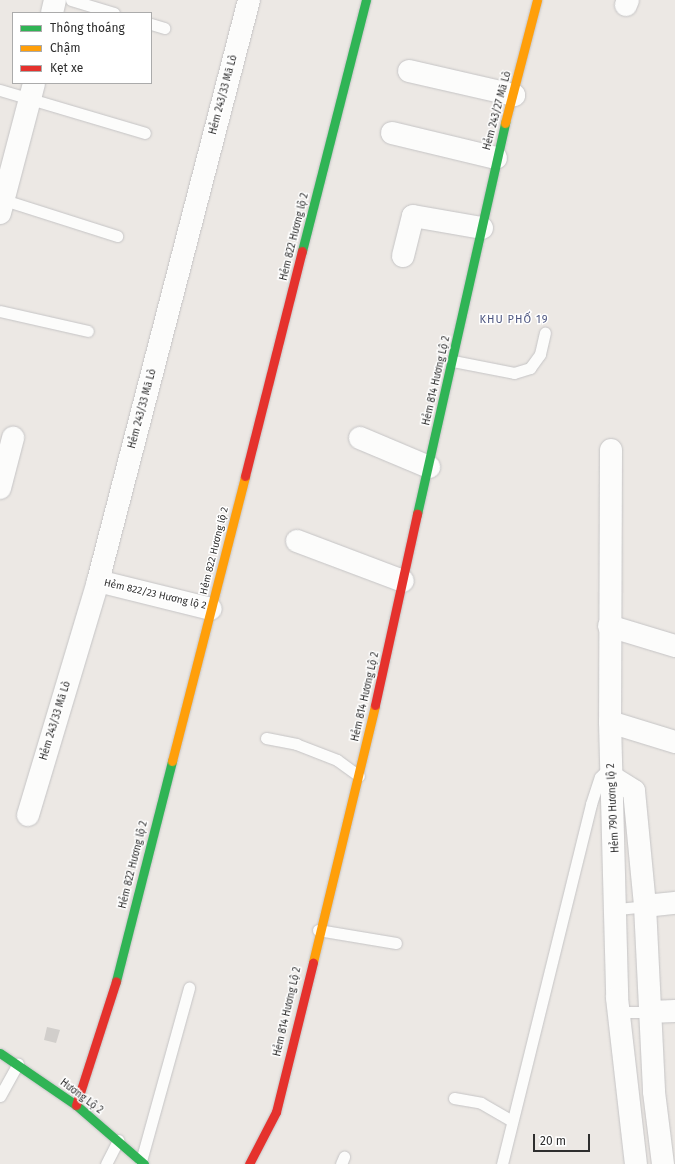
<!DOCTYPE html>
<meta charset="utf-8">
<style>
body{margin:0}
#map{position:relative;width:675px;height:1164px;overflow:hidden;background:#ece8e4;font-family:"Fira Sans",sans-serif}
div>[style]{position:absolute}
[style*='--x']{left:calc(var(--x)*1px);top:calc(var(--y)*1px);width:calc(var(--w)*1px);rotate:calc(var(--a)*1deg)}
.building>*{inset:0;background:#d1cecb}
.roads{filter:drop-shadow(0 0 1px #c5c4c5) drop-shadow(0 0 1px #c5c4c5)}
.lane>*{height:11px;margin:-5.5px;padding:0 5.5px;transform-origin:5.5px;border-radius:5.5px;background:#fcfcfb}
.street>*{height:22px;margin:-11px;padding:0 11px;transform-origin:11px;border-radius:11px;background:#fcfcfb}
.fast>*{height:9px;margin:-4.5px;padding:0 4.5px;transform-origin:4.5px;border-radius:4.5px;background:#30b455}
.slow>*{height:9px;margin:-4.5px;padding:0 4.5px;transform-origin:4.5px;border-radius:4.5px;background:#ff9f0a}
.jam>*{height:9px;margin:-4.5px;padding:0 4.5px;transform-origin:4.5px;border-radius:4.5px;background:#e5322d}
span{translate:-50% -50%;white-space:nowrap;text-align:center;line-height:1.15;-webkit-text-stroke:3px #fff;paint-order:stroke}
.street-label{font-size:10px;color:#2e2e2e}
.neighbourhood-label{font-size:11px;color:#4d5680;letter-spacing:1px}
.legend{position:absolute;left:12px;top:12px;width:140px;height:72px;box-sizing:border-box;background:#fff;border:1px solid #ababab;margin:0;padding:5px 7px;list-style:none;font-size:12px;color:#2e2e2e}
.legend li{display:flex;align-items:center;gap:8px;height:20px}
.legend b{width:20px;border:1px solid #ababab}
.scale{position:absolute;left:533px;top:1134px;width:57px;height:18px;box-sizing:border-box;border:2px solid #2e2e2e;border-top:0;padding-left:5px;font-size:12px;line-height:14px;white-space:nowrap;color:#2e2e2e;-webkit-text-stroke:3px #fff;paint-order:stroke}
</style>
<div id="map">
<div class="building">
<i style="clip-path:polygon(47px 1027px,60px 1030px,56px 1043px,44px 1040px)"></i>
</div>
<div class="roads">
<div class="lane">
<i style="--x:71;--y:0;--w:45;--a:16.8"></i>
<i style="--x:151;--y:24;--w:14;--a:17"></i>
<i style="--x:0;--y:90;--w:151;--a:16.5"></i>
<i style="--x:1;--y:199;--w:122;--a:17.7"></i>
<i style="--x:0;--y:311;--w:90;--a:12.8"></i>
<i style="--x:453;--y:361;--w:62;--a:11.1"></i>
<i style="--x:514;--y:373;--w:17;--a:-17"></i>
<i style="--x:530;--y:368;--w:17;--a:-54"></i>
<i style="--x:540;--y:354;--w:22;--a:-77"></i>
<i style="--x:266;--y:738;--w:31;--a:11"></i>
<i style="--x:296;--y:744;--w:44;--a:21.3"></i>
<i style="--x:337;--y:760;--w:27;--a:36"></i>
<i style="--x:618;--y:909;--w:27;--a:-6"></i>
<i style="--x:318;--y:930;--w:79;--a:9.5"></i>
<i style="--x:619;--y:1012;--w:30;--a:0"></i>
<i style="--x:0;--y:1096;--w:37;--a:-61"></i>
<i style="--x:454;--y:1098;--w:27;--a:10"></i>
<i style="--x:481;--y:1103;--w:36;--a:30"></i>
<i style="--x:141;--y:1161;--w:180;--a:-74.5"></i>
<i style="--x:106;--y:1164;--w:27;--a:-63"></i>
<i style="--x:341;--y:1164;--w:8;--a:-67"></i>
<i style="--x:502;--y:1164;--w:371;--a:-76.1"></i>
<i style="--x:591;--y:804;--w:28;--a:-72"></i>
<i style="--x:600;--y:777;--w:14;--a:-45"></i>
</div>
<div class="street">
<i style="--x:626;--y:5;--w:5;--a:-68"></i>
<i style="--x:52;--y:13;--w:13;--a:-77"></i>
<i style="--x:409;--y:71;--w:108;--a:12.9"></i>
<i style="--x:392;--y:133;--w:107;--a:13.5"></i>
<i style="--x:0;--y:213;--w:134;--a:-75.3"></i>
<i style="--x:403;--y:256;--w:41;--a:-76"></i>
<i style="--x:413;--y:216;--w:70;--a:9.9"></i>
<i style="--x:360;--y:438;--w:75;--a:22.8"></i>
<i style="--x:611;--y:450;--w:272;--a:90.2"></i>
<i style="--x:610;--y:722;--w:276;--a:88.5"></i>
<i style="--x:617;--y:998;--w:167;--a:83.5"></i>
<i style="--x:0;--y:488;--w:52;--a:-75.4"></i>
<i style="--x:297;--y:541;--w:113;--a:20.7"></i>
<i style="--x:98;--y:581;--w:116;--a:13.9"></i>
<i style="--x:609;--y:626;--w:69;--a:16.9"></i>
<i style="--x:610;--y:722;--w:68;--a:17.1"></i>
<i style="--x:612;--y:777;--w:26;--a:32"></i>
<i style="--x:634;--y:791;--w:116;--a:84.5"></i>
<i style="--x:645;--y:906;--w:186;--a:87.2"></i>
<i style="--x:654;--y:1092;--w:73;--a:82.9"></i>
<i style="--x:28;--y:815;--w:244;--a:-73.3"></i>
<i style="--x:98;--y:581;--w:600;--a:-75.43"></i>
<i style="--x:645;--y:906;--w:30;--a:-6"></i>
<i style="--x:649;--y:1012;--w:26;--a:-2"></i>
</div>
<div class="fast">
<i style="--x:302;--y:251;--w:259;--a:-75.7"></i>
<i style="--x:417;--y:514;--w:401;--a:-77.3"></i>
<i style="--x:116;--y:981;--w:227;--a:-75.7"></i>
<i style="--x:0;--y:1053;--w:92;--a:34.4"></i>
<i style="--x:76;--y:1105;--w:90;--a:40.9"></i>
</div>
<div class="slow">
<i style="--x:505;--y:123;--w:127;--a:-75.4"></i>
<i style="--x:172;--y:761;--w:294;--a:-75.6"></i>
<i style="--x:313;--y:962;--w:264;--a:-76.4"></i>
</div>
<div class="jam">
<i style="--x:245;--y:476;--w:232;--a:-75.8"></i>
<i style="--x:375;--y:705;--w:196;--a:-77.6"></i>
<i style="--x:76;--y:1105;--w:130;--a:-72.1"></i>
<i style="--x:249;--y:1164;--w:59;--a:-62.6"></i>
<i style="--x:276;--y:1112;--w:154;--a:-76.1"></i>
</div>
</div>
<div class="street-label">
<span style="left:224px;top:95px;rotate:-75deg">Hẻm 243/33 Mã Lò</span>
<span style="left:498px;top:111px;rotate:-75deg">Hẻm 243/27 Mã Lò</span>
<span style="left:295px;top:237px;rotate:-76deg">Hẻm 822 Hương lộ 2</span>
<span style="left:437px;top:381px;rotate:-77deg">Hẻm 814 Hương Lộ 2</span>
<span style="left:143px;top:409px;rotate:-75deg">Hẻm 243/33 Mã Lò</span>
<span style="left:215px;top:551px;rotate:-76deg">Hẻm 822 Hương lộ 2</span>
<span style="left:155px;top:595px;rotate:13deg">Hẻm 822/23 Hương lộ 2</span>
<span style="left:366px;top:697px;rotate:-77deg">Hẻm 814 Hương Lộ 2</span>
<span style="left:56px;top:721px;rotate:-73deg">Hẻm 243/33 Mã Lò</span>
<span style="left:614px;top:808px;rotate:-93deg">Hẻm 790 Hương lộ 2</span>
<span style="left:134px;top:865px;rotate:-76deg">Hẻm 822 Hương lộ 2</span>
<span style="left:288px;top:1012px;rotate:-77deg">Hẻm 814 Hương Lộ 2</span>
<span style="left:81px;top:1097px;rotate:37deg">Hương Lộ 2</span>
</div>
<div class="neighbourhood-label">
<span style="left:514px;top:320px">KHU PHỐ 19</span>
</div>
<ul class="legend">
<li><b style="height:5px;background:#30b455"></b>Thông thoáng</li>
<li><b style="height:5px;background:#ff9f0a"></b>Chậm</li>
<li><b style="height:5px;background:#e5322d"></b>Kẹt xe</li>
</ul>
<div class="scale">20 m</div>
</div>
